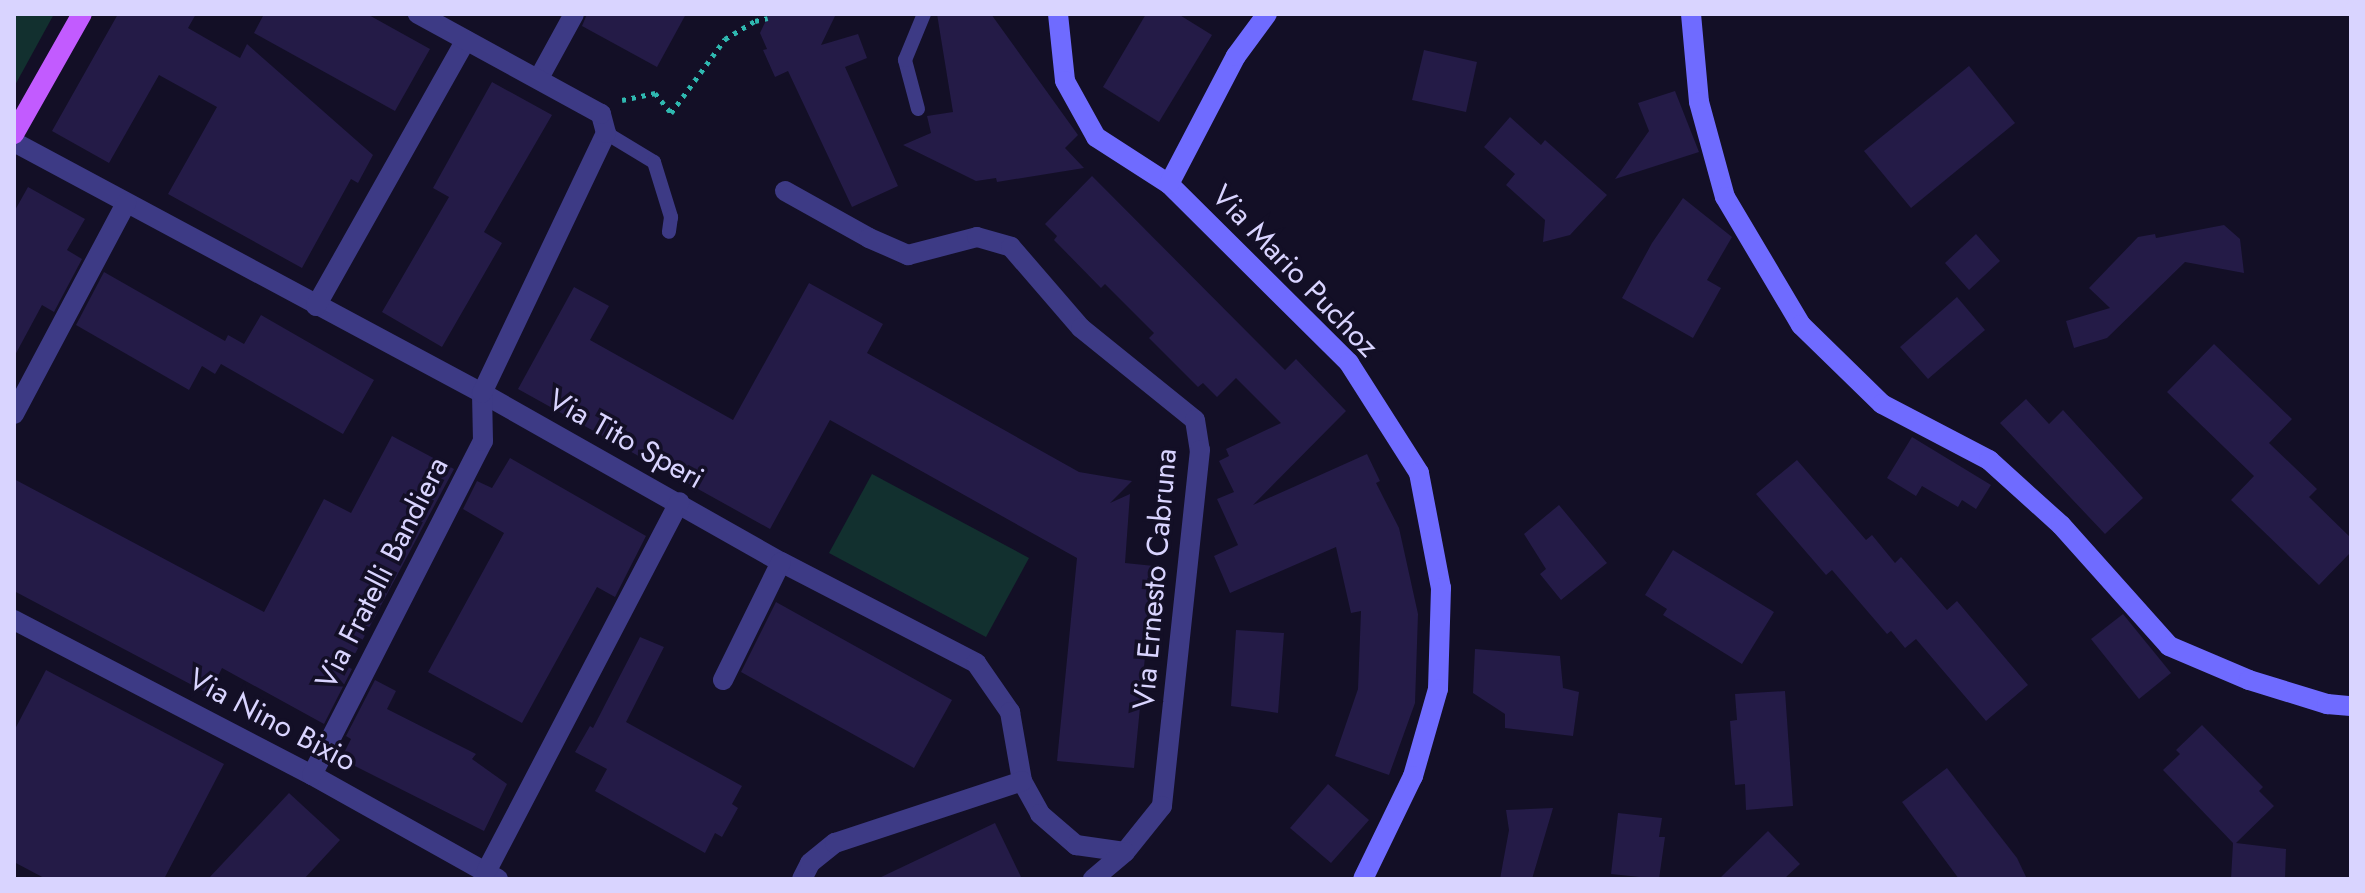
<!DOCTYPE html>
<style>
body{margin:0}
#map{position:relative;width:2365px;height:893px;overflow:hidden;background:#130f26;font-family:Jost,sans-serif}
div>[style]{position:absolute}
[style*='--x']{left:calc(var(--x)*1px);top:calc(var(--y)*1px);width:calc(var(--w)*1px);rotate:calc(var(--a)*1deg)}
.green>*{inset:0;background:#12302f}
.building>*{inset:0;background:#241b47}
.path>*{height:5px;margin-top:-2.5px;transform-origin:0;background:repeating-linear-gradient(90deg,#2fb8b0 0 4px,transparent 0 10px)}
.lane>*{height:14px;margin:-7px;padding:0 7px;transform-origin:7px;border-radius:7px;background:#3d3a85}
.street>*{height:20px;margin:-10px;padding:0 10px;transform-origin:10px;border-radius:10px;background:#3d3a85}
.secondary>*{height:20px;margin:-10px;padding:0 10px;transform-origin:10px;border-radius:10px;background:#6f6bff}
.primary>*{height:20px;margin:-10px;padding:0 10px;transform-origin:10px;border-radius:10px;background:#c25bff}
span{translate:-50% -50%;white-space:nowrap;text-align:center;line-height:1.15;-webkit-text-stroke:7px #130f26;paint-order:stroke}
.street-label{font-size:30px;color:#d9d4ff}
.frame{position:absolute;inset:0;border:16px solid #d9d4ff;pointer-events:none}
</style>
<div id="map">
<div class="green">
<i style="clip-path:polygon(14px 14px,54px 14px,14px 87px)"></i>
<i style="clip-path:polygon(872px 474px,1029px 558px,986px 637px,829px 553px)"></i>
</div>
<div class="building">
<i style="clip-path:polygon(118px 14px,196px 14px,188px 28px,240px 58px,247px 44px,373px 155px,358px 183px,351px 179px,302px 268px,168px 194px,217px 107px,159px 75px,109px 163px,52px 131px)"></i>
<i style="clip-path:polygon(264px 14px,367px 14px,430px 49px,395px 111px,254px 33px)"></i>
<i style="clip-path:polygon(587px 14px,686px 14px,657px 67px,582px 26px)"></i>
<i style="clip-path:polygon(769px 14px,836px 14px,821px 45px,858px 34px,867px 58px,845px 67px,898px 186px,852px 207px,788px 71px,775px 77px,763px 50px,767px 49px,760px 33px)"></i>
<i style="clip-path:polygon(937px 14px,991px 14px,1078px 135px,1065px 148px,1084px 168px,997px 182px,996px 178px,976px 181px,903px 145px,931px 133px,927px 116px,953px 112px)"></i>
<i style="clip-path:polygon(1146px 14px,1178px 14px,1212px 35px,1159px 122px,1103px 87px)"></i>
<i style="clip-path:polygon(1424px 50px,1477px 62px,1466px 112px,1412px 100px)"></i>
<i style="clip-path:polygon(1969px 66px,2015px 123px,1911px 208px,1864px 151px)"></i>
<i style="clip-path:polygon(492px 82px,552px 115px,484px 232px,502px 243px,442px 347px,382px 312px,449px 197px,433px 188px)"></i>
<i style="clip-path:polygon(1675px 91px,1699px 152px,1615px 179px,1649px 131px,1638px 103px)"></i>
<i style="clip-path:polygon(1510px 117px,1541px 145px,1545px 140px,1607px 195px,1570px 235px,1543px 242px,1545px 220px,1506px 185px,1515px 174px,1484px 147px)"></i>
<i style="clip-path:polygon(1092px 176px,1285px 370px,1296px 359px,1346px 411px,1253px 505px,1367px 454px,1380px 481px,1376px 483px,1399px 528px,1418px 614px,1415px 703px,1389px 775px,1335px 756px,1358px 689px,1361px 611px,1351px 613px,1336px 547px,1230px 593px,1214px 556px,1238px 545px,1217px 499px,1234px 492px,1219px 461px,1229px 456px,1226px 449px,1281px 423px,1236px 378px,1217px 397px,1203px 383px,1198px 387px,1149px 338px,1154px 333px,1105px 284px,1101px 288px,1054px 240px,1057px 236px,1045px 224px)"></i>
<i style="clip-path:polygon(28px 187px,85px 219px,67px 250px,82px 259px,54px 312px,42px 305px,14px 357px,14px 212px)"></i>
<i style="clip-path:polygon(1683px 198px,1732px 237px,1707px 280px,1721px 288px,1693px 338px,1622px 298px,1652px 243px)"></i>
<i style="clip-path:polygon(2224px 225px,2240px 239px,2244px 273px,2185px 262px,2107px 338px,2074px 348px,2066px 321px,2110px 308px,2089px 288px,2138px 237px,2155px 234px,2156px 238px)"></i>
<i style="clip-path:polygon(1976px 234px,2000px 261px,1969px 290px,1945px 263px)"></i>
<i style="clip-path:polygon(104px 272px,225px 341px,228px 335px,244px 344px,261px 315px,374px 380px,343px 434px,221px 364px,215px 374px,202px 366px,189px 390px,76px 325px)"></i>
<i style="clip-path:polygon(809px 283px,883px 324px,867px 353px,1079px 472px,1132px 481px,1110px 503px,1130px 494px,1125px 563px,1154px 566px,1134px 768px,1057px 761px,1077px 558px,830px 420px,770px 529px,518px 389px,574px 287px,609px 306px,590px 340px,733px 420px)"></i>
<i style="clip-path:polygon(1957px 297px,1985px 330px,1928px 379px,1900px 347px)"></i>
<i style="clip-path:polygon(2214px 344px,2292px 419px,2269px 443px,2317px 489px,2309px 497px,2351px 538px,2351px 552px,2319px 585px,2231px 500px,2254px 476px,2167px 392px)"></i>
<i style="clip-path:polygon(2026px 399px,2049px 424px,2063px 410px,2143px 498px,2105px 534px,2000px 423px)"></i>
<i style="clip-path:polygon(392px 436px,454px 469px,348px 667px,352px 669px,324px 724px,222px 668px,209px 694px,14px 591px,14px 479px,264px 612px,324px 499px,351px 513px)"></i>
<i style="clip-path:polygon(1912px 437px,1991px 485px,1976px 509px,1962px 500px,1958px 507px,1922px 486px,1916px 496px,1887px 478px)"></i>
<i style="clip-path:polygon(510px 458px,646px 536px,615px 597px,597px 587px,522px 723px,428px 672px,504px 533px,463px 509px,477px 481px,492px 488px)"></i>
<i style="clip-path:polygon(1797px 460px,1866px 540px,1872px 535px,1895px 563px,1901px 557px,1947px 610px,1957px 601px,2028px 685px,1986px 721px,1916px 639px,1905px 648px,1891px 631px,1887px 634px,1832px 570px,1826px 575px,1756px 494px)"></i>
<i style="clip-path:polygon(1559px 505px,1607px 563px,1561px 600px,1540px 574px,1546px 569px,1524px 534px)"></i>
<i style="clip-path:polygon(1673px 550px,1774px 612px,1742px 664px,1663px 615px,1667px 609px,1645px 595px)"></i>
<i style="clip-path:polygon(776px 602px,952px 700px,914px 768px,741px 672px)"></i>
<i style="clip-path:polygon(2123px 614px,2171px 673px,2139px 699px,2091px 639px)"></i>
<i style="clip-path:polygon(1236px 630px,1284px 633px,1278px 713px,1231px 706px)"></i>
<i style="clip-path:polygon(640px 637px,664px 647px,626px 722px,742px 786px,732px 804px,738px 808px,722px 837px,715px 833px,705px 853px,595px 791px,607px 769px,575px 752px,590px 726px,593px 728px)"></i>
<i style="clip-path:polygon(1475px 649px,1560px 656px,1563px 688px,1579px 692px,1573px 736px,1505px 728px,1505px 714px,1473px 693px)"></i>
<i style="clip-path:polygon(46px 670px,224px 764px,164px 879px,46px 879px,14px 862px,14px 731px)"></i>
<i style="clip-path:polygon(375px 680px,396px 691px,387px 709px,476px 754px,472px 759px,507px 784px,484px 831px,341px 759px,351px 739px,346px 736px)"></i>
<i style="clip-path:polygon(1785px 691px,1793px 806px,1746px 810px,1745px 784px,1735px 785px,1730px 721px,1737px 720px,1735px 694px)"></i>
<i style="clip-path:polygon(2202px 725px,2263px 787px,2259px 791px,2274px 806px,2236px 843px,2286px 849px,2285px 879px,2231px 879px,2233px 843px,2163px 770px,2180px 754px,2176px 750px)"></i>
<i style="clip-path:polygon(1947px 768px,2017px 858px,2027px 879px,1959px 879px,1902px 802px)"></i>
<i style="clip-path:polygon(1328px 784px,1369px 820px,1331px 863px,1290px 828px)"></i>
<i style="clip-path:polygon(289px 793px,340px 840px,304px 879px,208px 879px)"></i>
<i style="clip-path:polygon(1553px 808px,1532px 879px,1500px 879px,1509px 830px,1506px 810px)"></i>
<i style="clip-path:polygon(1618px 813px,1662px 818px,1659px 837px,1665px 837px,1659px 879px,1611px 874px)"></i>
<i style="clip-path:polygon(995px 823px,1022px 879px,877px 879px)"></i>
<i style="clip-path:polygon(1768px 831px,1800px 864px,1784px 879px,1719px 879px)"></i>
</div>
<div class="path">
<i style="--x:622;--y:100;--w:34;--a:-12"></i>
<i style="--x:655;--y:93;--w:26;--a:51"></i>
<i style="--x:671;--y:113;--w:92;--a:-53.9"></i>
<i style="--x:725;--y:39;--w:35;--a:-31"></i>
<i style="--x:755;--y:21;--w:13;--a:-13"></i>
</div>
<div class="lane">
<i style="--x:918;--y:109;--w:51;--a:-104.9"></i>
<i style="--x:905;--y:60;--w:50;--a:-67.6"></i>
<i style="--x:606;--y:133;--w:56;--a:31.1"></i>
<i style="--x:654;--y:162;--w:58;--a:72.8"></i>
<i style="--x:671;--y:217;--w:15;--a:98"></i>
</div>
<div class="street">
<i style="--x:539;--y:78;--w:73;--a:-61.3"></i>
<i style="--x:14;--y:142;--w:531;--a:28.21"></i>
<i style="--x:482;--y:393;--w:343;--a:29.5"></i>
<i style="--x:781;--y:562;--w:220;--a:27.4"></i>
<i style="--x:976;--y:663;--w:60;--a:55.2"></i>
<i style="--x:1010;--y:712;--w:70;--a:80.1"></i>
<i style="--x:1022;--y:781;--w:38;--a:61"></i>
<i style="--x:1040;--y:814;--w:48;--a:40.7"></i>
<i style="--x:1076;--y:845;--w:49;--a:8.1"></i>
<i style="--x:785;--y:191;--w:96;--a:29.2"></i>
<i style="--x:869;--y:238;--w:43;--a:23.6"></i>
<i style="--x:908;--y:255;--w:71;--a:-14.6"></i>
<i style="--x:977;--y:237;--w:35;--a:16"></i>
<i style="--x:1011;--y:247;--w:107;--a:49.2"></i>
<i style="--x:1081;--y:328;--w:146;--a:38.9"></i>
<i style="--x:1195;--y:420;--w:30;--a:81"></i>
<i style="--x:1200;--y:450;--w:358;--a:96.1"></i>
<i style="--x:1162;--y:806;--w:59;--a:128.8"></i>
<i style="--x:1125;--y:852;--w:42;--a:139.8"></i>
<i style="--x:316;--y:306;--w:305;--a:-60.6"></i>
<i style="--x:14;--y:414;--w:239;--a:-62"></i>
<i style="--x:14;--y:620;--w:336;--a:27.5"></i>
<i style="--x:312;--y:775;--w:213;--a:29.2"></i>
<i style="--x:723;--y:680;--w:131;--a:-63.8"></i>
<i style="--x:312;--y:775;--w:375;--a:-62.9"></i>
<i style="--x:483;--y:441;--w:48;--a:-91.2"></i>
<i style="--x:482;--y:393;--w:288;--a:-64.5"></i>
<i style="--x:606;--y:133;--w:20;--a:-105"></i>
<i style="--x:601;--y:114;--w:209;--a:-151.3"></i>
<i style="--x:487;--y:870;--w:415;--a:-62.4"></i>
<i style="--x:802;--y:879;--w:18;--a:-63"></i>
<i style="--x:810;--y:863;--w:32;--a:-39"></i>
<i style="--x:835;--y:843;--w:197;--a:-18.3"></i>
</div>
<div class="secondary">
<i style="--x:1058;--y:14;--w:67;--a:84"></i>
<i style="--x:1065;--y:81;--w:64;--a:61"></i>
<i style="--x:1096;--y:137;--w:87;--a:32.8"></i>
<i style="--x:1169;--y:184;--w:254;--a:44.8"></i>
<i style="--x:1349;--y:363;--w:130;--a:57.5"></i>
<i style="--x:1419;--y:473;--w:117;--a:79.2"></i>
<i style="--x:1441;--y:588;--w:101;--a:91.7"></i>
<i style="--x:1438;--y:689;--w:91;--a:106"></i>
<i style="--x:1413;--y:776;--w:114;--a:115.9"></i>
<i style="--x:1691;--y:14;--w:88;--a:84.8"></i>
<i style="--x:1699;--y:102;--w:98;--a:74.7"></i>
<i style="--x:1725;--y:197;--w:149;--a:59.3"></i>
<i style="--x:1801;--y:325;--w:113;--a:44.3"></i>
<i style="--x:1882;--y:404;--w:121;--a:27.6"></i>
<i style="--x:1989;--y:460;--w:97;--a:42.1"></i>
<i style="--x:2061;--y:525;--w:162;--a:48.2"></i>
<i style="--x:2169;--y:646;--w:87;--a:23"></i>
<i style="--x:2249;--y:680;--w:82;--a:17.1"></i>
<i style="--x:2327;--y:704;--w:24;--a:5"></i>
<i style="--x:1169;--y:184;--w:144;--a:-62.4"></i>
<i style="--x:1236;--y:56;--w:52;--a:-53.6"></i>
</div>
<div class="primary">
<i style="--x:14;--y:134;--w:138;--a:-60.5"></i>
</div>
<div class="street-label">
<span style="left:1295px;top:271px;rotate:46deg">Via Mario Puchoz</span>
<span style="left:626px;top:439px;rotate:29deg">Via Tito Speri</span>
<span style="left:382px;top:573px;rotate:-63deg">Via Fratelli Bandiera</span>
<span style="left:1155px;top:579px;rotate:-85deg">Via Ernesto Cabruna</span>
<span style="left:272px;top:720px;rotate:28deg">Via Nino Bixio</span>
</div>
<div class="frame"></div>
</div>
